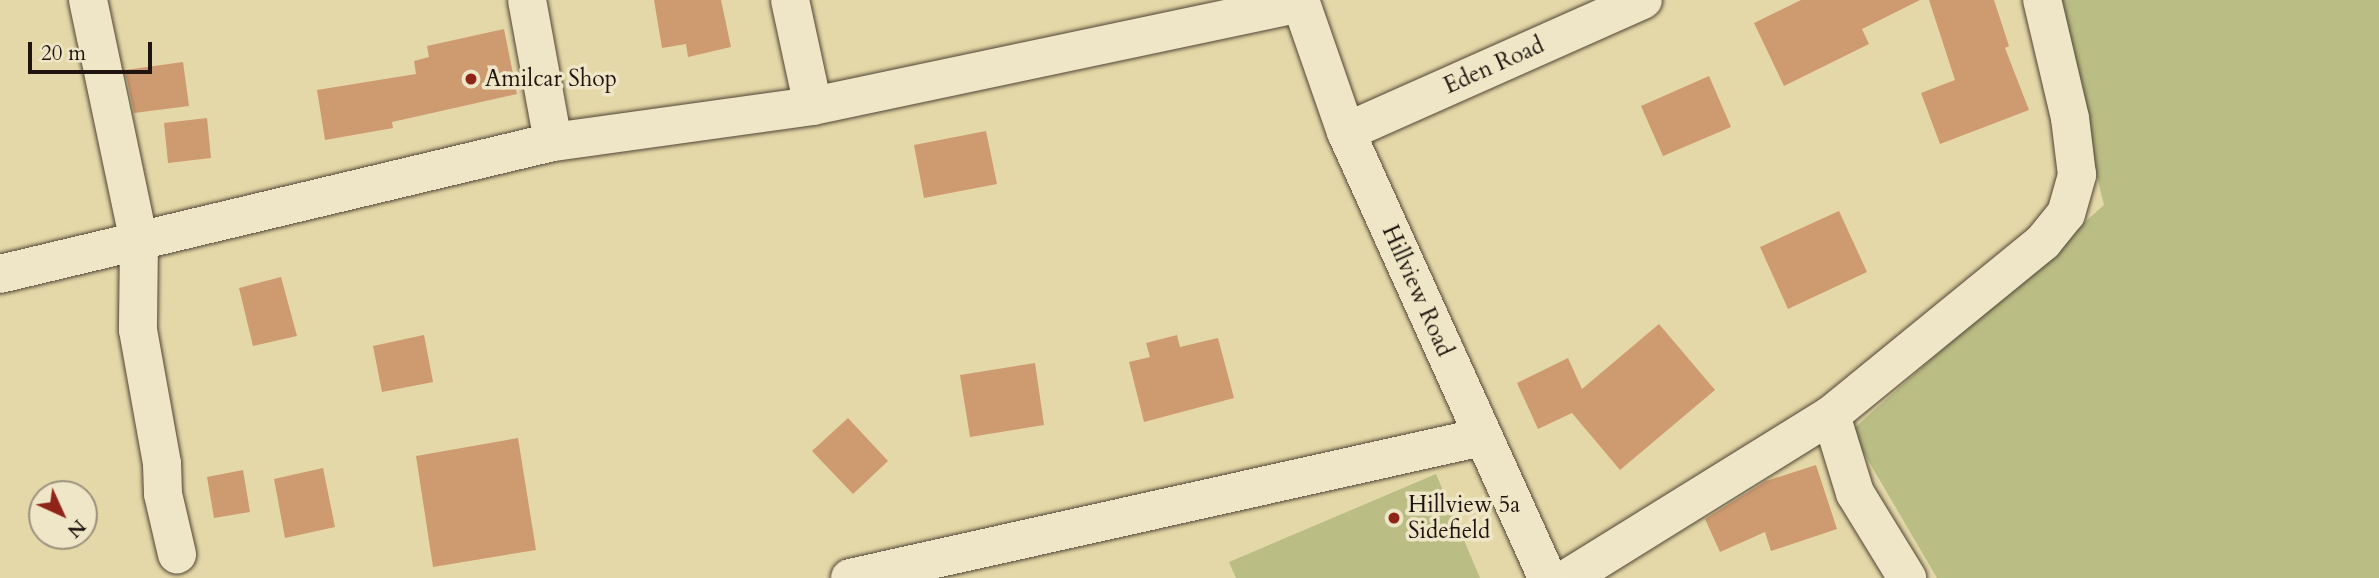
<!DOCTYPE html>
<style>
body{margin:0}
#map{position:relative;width:2379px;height:578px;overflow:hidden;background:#e5d8a8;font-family:Cardo,serif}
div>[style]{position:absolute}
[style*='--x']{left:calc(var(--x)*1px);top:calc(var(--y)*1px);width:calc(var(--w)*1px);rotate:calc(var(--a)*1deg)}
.green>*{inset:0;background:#babd84}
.building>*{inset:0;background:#ce9a70}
.roads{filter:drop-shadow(0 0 2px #504535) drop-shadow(0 0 2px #504535)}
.street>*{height:38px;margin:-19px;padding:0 19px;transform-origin:19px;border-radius:19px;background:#eee6c6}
.secondary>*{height:38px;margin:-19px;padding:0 19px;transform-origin:19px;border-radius:19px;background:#eee6c6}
.dots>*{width:19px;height:19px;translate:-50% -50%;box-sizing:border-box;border:4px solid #eee6c6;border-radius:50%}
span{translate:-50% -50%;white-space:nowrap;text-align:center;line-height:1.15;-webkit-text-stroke:7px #eee6c6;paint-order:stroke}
.street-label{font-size:23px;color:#1f140f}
.poi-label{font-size:23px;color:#1f140f}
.left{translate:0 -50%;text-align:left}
.north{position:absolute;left:28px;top:480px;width:70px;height:70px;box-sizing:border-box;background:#eee6c6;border:2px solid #9b927d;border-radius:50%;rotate:135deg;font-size:19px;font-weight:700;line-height:28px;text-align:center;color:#1f140f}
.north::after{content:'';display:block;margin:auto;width:24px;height:32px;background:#8f2418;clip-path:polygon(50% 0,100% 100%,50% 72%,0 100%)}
.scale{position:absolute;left:28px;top:42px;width:124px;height:32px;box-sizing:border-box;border:4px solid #1f140f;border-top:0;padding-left:9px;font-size:21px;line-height:24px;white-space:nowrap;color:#1f140f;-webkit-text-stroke:5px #eee6c6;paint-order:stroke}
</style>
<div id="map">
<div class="green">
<i style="clip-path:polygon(2054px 0,2379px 0,2379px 578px,1937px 578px,1851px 431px,2104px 205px)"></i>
<i style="clip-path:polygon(1436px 474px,1480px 578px,1236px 578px,1229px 562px)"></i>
</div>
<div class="building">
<i style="clip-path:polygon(654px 0,721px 0,731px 47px,688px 57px,686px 44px,662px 48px)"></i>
<i style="clip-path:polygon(1801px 0,1920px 0,1862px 29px,1869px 44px,1784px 86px,1754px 23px)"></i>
<i style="clip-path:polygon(1929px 0,1994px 0,2009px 46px,2005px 48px,2029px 110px,1940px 144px,1921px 93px,1955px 80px)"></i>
<i style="clip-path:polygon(504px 29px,517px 94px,392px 122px,393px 128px,325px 140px,317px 90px,416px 74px,414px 61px,429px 57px,427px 46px)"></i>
<i style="clip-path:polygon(183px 62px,189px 106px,134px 113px,125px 70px)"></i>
<i style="clip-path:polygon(1709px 76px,1731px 127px,1663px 156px,1641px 106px)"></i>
<i style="clip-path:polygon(207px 118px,211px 158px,168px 163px,164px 123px)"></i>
<i style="clip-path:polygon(986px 131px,997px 184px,924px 198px,914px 145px)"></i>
<i style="clip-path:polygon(1839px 211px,1867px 272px,1788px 309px,1760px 247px)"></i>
<i style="clip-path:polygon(281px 277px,297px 336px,253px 346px,239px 288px)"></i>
<i style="clip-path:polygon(1659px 324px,1715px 390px,1620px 470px,1572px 413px,1538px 429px,1517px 383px,1568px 358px,1582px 389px)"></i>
<i style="clip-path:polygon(424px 335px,433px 382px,382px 392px,373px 346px)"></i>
<i style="clip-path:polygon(1177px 335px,1180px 347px,1218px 338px,1234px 398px,1144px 422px,1129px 362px,1150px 357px,1146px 343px)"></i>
<i style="clip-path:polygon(1035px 363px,1044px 425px,970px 437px,960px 375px)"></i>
<i style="clip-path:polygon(848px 418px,888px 461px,853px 494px,812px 451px)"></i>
<i style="clip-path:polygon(518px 438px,536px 550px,433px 567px,416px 456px)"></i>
<i style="clip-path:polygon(1816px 465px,1837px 529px,1771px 551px,1765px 532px,1720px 552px,1705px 519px,1766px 481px)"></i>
<i style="clip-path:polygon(323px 468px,335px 527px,285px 538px,274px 479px)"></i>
<i style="clip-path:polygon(243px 470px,250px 512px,214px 518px,207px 477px)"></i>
</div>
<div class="roads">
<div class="street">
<i style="--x:88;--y:0;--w:247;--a:78.1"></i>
<i style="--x:139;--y:242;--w:88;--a:90.7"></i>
<i style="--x:138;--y:330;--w:136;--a:79.8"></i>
<i style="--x:162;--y:464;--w:30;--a:88"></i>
<i style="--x:163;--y:494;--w:62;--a:76.9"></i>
<i style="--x:527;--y:0;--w:144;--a:79.6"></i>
<i style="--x:790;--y:0;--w:108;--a:77.8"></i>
<i style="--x:0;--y:274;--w:569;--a:-13.43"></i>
<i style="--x:553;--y:142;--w:262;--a:-7.9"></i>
<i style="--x:813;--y:106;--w:499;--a:-11.9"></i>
<i style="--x:1831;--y:415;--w:82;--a:72.9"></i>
<i style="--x:1855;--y:493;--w:100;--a:58.5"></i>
<i style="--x:850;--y:578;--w:648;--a:-12.58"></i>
<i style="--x:1568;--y:578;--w:309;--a:-31.8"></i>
<i style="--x:1831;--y:415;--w:274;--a:-39.2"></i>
<i style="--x:2043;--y:242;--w:36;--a:-51"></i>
<i style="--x:2066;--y:214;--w:41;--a:-74.2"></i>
<i style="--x:2077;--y:175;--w:57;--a:-97"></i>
<i style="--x:2070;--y:118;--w:121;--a:-103.3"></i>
</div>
<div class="secondary">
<i style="--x:1300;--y:0;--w:140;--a:70.8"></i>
<i style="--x:1346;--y:132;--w:489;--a:65.7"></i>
<i style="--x:1346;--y:132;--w:325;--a:-24"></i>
</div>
</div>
<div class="dots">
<i style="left:471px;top:79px;background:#8f2418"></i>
<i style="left:1394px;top:518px;background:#8f2418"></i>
</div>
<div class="street-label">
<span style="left:1494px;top:66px;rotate:-24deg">Eden Road</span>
<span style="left:1417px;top:291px;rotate:66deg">Hillview Road</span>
</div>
<div class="poi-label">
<span class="left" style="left:485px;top:79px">Amilcar Shop</span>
<span class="left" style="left:1408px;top:518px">Hillview 5a<br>Sidefield</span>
</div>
<div class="north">N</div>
<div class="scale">20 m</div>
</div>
